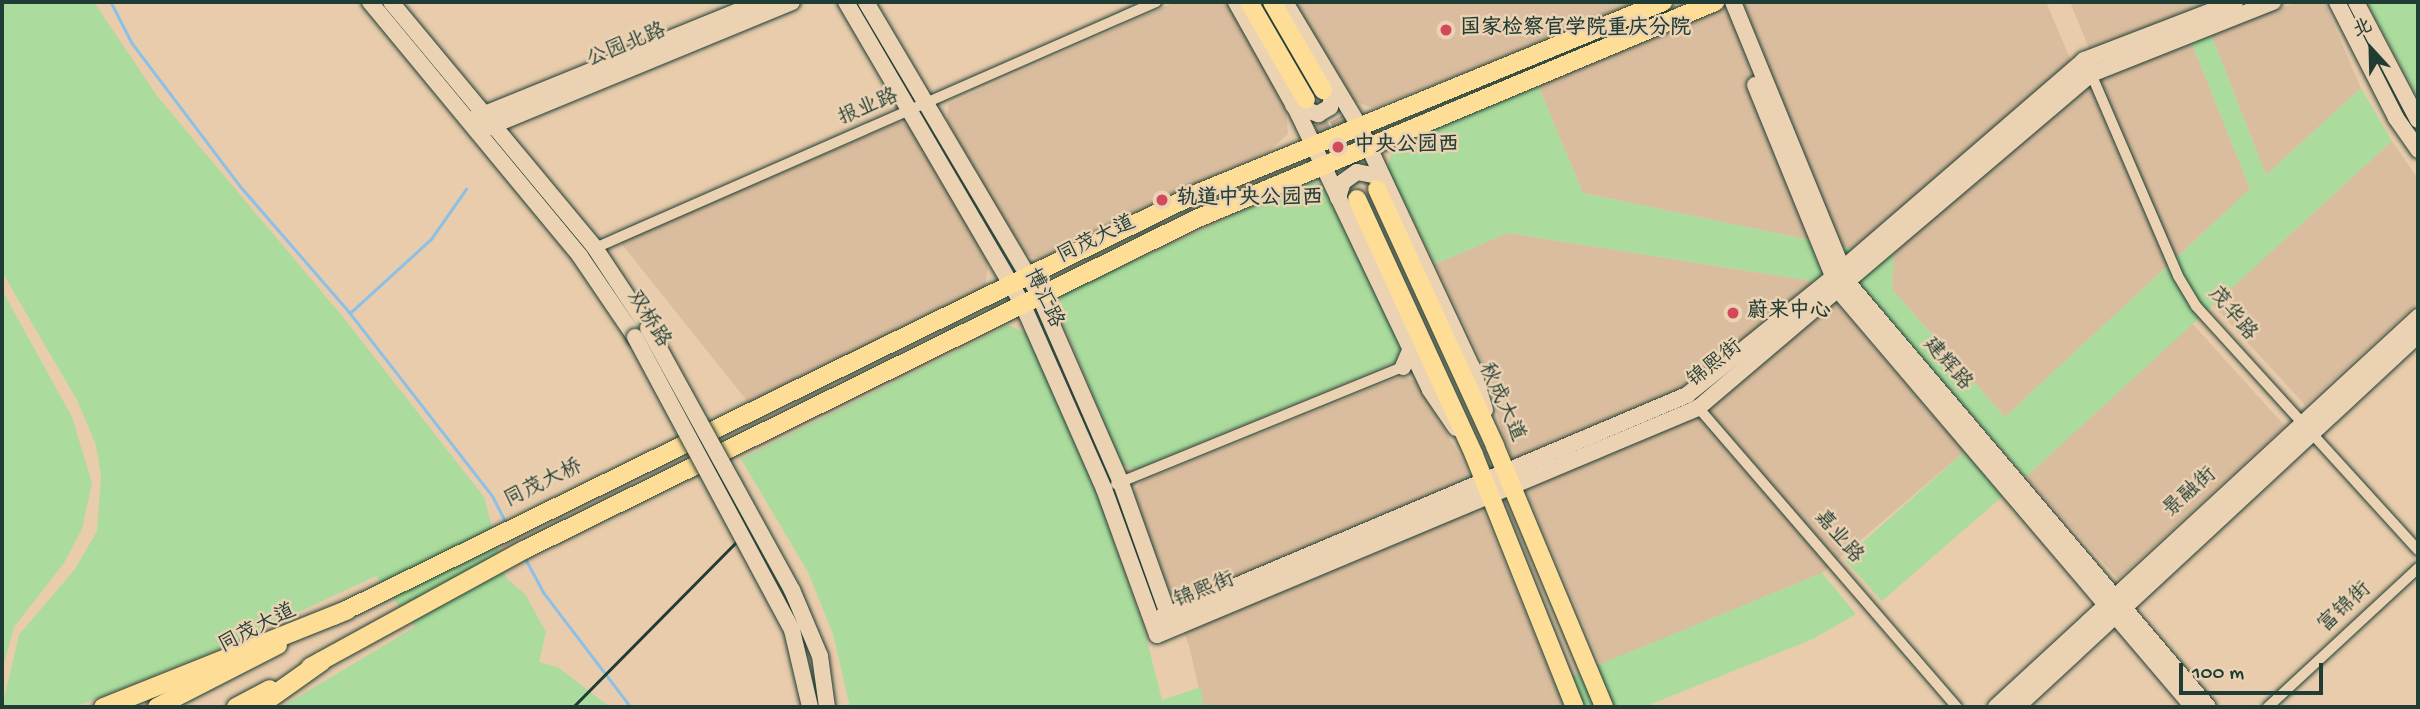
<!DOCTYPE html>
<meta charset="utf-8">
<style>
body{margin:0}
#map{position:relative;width:2420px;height:709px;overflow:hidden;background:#e8ccac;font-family:"Gochi Hand","LXGW WenKai TC",sans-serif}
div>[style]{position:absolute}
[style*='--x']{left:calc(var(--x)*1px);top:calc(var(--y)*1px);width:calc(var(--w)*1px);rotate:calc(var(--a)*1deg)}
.built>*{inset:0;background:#dabd9e}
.green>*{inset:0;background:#abdc9d}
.stream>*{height:2.5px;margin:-1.25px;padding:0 1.25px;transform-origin:1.25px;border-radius:1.25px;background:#8bc0e8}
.primary-tunnel>*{height:18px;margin-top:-9px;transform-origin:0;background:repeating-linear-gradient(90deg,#c0af94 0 18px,transparent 0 27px)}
.roads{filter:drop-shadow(0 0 2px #1f3d34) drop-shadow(0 0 2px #1f3d34)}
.street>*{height:10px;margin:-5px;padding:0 5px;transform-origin:5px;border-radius:5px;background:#ebd2b3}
.secondary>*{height:16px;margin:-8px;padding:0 8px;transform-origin:8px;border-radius:8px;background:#ebd2b3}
.primary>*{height:18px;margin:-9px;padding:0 9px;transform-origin:9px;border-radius:9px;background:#fedd96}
.highway>*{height:19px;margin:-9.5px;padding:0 9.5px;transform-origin:9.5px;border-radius:9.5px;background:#fedd96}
.rail>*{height:2.5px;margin:-1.25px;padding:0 1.25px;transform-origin:1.25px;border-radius:1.25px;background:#1f3d34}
.bridges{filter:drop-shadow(0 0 2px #1f3d34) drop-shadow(0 0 2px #1f3d34)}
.secondary-bridge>*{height:16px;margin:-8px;padding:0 8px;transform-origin:8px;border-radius:8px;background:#ebd2b3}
.dots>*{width:19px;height:19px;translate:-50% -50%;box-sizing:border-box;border:4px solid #ebd2b3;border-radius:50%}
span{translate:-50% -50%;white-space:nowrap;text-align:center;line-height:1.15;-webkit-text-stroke:5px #ebd2b3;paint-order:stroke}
.poi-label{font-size:21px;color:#1f3d34;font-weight:700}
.left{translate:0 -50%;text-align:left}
.street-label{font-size:21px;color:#1f3d34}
.frame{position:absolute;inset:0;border:4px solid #1f3d34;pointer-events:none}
.north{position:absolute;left:2336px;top:14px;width:70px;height:70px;-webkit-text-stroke:5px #ebd2b3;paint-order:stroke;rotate:338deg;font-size:19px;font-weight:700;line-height:28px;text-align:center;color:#1f3d34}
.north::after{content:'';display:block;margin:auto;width:24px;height:32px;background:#1f3d34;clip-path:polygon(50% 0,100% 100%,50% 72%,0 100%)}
.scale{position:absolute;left:2179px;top:663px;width:144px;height:32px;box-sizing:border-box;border:4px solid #1f3d34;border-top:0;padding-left:9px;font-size:21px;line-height:24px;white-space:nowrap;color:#1f3d34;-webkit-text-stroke:5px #ebd2b3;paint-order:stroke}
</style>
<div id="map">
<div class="built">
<i style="clip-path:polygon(1175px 2px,1227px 2px,1286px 109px,1288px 134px,1269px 151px,1156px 203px,1049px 261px,1021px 254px,947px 120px,949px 104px)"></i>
<i style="clip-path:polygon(1292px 2px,1651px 2px,1373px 108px,1349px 99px)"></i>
<i style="clip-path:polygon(1736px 2px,2046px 2px,2071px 61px,1853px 249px,1583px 193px,1537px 83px)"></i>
<i style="clip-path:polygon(2070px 2px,2213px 2px,2090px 51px)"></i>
<i style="clip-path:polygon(2297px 2px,2324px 2px,2361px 88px,2266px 175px,2211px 34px)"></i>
<i style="clip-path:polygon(2191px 41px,2250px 189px,2005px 417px,1892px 289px,1894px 250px,2099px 76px)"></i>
<i style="clip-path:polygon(899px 122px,912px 127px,989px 256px,985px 289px,808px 380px,748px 402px,620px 242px)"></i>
<i style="clip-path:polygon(2392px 141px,2418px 179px,2418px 303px,2305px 405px,2213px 305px)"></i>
<i style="clip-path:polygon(1508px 233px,1818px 282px,1964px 452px,1822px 573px,1601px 665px,1505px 442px,1483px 363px,1435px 264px)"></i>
<i style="clip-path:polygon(2192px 323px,2285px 426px,2118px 579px,2026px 477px)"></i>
<i style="clip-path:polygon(1402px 376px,1416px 381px,1462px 460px,1564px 707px,1203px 707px,1189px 646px,1133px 493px,1141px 482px)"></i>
</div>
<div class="green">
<i style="clip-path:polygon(2px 2px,94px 2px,157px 96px,343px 317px,484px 497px,506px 578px,525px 594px,546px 632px,539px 662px,559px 668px,610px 707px,281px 707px,415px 627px,376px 576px,222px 648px,75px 707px,2px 707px,19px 635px,75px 569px,97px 531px,101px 476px,96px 445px,77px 400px,2px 272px)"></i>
<i style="clip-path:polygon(2368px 2px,2418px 2px,2418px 98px,2375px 18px)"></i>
<i style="clip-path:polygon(2211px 34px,2266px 175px,2361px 88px,2392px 141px,2026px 477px,1861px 290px,1859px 279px,1894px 250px,1892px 289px,2005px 417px,2250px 189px,2191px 41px)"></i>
<i style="clip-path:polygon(1537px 83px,1583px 193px,1853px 249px,1818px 282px,1508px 233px,1435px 264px,1387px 168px,1395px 143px)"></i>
<i style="clip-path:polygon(1310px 180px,1323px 185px,1401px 346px,1396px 362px,1136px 469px,1122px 465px,1057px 308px,1062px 294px)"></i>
<i style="clip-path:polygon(2px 290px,72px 417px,92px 483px,82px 529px,64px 563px,14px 627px,2px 671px)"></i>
<i style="clip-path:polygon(1008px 325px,1028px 334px,1097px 494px,1143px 625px,1162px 700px,1201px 687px,1203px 707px,850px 707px,833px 634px,808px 572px,741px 459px)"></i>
<i style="clip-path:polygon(1964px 452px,2003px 496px,1882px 601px,1844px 559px)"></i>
<i style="clip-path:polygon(1822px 573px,1856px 614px,1813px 639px,1644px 707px,1564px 707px,1554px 683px)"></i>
</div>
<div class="stream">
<i style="--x:111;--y:2;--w:46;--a:62.9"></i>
<i style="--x:132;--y:43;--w:181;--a:52.9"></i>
<i style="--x:241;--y:187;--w:167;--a:49.1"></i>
<i style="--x:350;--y:313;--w:233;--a:52.1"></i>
<i style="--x:493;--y:497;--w:28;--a:63"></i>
<i style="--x:350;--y:313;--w:110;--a:-42.4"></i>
<i style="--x:431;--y:239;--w:61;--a:-55"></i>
<i style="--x:524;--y:556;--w:42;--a:61.6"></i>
<i style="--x:544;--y:593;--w:143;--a:52.7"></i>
</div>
<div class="primary-tunnel">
<i style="--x:1325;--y:94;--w:105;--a:61.5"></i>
<i style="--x:1306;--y:100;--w:111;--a:62.7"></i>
</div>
<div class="roads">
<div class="street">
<i style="--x:2089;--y:69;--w:225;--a:66.7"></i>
<i style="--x:2178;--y:276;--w:35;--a:59"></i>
<i style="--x:2196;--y:306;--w:330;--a:47.7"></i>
<i style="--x:595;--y:248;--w:613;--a:-23.68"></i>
<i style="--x:1696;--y:405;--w:399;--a:49.2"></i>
<i style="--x:1116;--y:484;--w:310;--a:-22.2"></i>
<i style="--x:2268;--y:707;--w:205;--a:-42.8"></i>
</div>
<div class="secondary">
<i style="--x:370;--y:2;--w:330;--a:50.4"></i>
<i style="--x:580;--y:256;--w:98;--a:55.8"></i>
<i style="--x:391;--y:2;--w:320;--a:50.3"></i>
<i style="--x:595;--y:248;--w:96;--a:56.5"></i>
<i style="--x:846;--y:2;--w:349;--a:59.7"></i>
<i style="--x:1022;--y:303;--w:203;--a:66.2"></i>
<i style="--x:1104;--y:489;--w:155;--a:70"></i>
<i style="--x:1157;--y:635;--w:587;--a:-22.76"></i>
<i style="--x:1698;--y:408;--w:516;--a:-40.36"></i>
<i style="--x:2091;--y:74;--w:196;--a:-21.6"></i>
<i style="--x:866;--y:2;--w:340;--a:59.4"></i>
<i style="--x:1039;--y:295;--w:205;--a:66.4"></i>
<i style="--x:1121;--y:483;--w:149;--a:70.3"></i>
<i style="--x:1236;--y:2;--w:127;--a:60.8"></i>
<i style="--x:1298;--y:113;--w:307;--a:64.5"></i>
<i style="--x:1430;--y:390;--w:46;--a:55.6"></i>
<i style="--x:1285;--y:2;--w:142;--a:59.1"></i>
<i style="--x:1358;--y:124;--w:268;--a:64.9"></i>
<i style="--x:1472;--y:367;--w:45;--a:73.2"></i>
<i style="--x:1733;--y:2;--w:304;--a:67.7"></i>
<i style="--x:1848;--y:283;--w:556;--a:49.67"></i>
<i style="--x:2337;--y:2;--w:130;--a:63"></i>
<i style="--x:2396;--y:118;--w:39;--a:55"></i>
<i style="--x:2356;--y:2;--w:133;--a:62.3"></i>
<i style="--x:1755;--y:85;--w:222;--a:67.8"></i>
<i style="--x:1839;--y:291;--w:546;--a:49.6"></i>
<i style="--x:1293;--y:105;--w:27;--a:20"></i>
<i style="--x:1318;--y:114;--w:14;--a:-30"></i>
<i style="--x:1330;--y:107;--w:23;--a:-80"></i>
<i style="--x:475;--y:118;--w:309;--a:-22.1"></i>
<i style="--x:484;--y:129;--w:333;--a:-22.4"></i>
<i style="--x:1338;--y:198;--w:17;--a:-73"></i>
<i style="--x:1343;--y:182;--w:17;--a:-36"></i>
<i style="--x:1357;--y:172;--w:26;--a:11"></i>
<i style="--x:1403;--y:367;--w:21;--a:-67"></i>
<i style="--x:1153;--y:621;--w:580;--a:-22.94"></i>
<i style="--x:1687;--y:395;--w:188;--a:-38.9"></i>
<i style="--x:1833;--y:277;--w:332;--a:-40.8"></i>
<i style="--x:2084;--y:60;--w:162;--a:-21"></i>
<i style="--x:1996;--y:707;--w:575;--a:-42.74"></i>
<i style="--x:2017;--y:707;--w:547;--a:-42.85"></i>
</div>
<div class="primary">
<i style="--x:1249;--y:2;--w:113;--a:59.8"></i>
<i style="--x:1272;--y:2;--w:102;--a:59.9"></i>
<i style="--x:1377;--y:189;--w:283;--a:65.3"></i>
<i style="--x:1495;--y:446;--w:283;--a:67.3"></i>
<i style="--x:1357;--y:199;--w:281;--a:65.4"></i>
<i style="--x:1474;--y:455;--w:271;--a:68.2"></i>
<i style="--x:334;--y:616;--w:962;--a:-26.09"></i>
<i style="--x:1198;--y:193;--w:503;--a:-22.33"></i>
<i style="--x:310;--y:667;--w:244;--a:-28.7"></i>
<i style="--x:524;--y:550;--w:749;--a:-26.22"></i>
<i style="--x:1196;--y:219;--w:563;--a:-22.69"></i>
<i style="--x:157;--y:707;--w:136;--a:-27.1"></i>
<i style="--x:236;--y:707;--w:38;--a:-28"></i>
</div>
<div class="highway">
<i style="--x:103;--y:707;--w:262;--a:-21.8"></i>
<i style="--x:256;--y:707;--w:80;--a:-35.3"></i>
</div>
</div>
<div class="rail">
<i style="--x:573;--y:707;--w:233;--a:-45.3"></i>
</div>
<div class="bridges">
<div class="secondary-bridge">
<i style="--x:648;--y:328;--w:299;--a:61.2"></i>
<i style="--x:792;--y:590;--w:72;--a:67"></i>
<i style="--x:820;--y:656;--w:51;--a:82.2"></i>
<i style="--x:635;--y:337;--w:332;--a:61.8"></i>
<i style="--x:792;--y:630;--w:79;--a:76.8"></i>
</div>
</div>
<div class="dots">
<i style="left:1446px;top:30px;background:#d1495b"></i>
<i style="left:1338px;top:147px;background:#d1495b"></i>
<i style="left:1162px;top:200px;background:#d1495b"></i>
<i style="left:1733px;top:313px;background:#d1495b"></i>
</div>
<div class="poi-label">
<span class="left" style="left:1460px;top:30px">国家检察官学院重庆分院</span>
<span class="left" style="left:1354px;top:147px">中央公园西</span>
<span class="left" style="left:1176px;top:200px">轨道中央公园西</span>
<span class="left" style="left:1747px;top:313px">蔚来中心</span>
</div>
<div class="street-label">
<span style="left:627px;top:47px;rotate:-22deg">公园北路</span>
<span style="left:869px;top:109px;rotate:-23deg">报业路</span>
<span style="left:1097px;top:241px;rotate:-26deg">同茂大道</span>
<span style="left:1042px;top:299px;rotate:64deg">博汇路</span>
<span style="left:2231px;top:315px;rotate:50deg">茂华路</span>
<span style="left:647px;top:320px;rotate:58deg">双桥路</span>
<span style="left:1716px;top:365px;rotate:-39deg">锦熙街</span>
<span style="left:1946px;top:365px;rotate:49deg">建辉路</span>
<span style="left:1500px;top:403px;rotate:66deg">秋成大道</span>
<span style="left:544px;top:485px;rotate:-26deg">同茂大桥</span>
<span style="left:2191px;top:494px;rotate:-42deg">景融街</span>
<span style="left:1837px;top:538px;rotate:49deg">嘉业路</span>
<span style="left:1205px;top:592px;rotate:-22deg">锦熙街</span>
<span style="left:2346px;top:609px;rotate:-43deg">富锦街</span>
<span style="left:258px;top:630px;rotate:-27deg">同茂大道</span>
</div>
<div class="frame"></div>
<div class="north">北</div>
<div class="scale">100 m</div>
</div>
